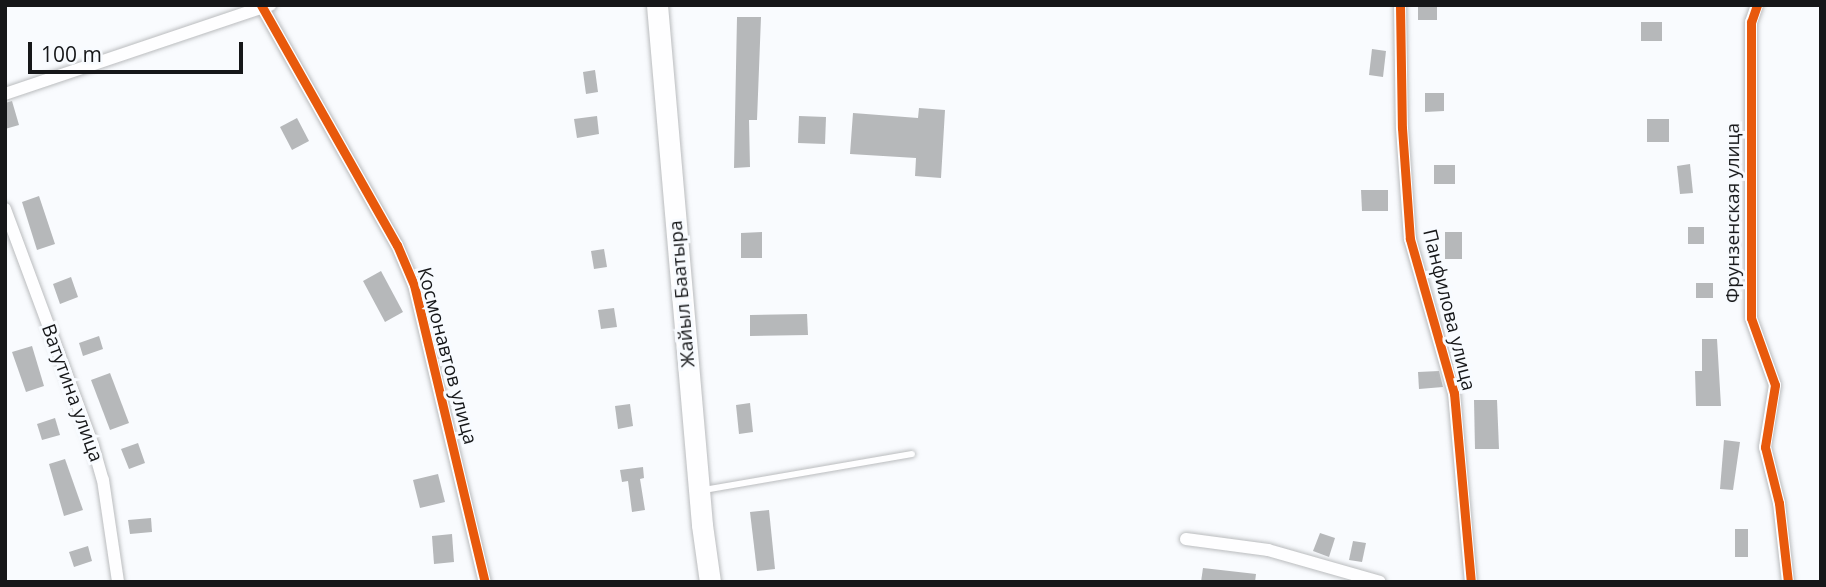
<!DOCTYPE html>
<meta charset="utf-8">
<style>
body{margin:0}
#map{position:relative;width:1826px;height:587px;overflow:hidden;background:#f9fbfe;font-family:"Open Sans",sans-serif}
div>[style]{position:absolute}
[style*='--x']{left:calc(var(--x)*1px);top:calc(var(--y)*1px);width:calc(var(--w)*1px);rotate:calc(var(--a)*1deg)}
.building>*{inset:0;background:#b6b8ba}
.roads{filter:drop-shadow(0 0 2px #babcbe) drop-shadow(0 0 2px #babcbe)}
.service>*{height:6px;margin:-3px;padding:0 3px;transform-origin:3px;border-radius:3px;background:#fefeff}
.minor>*{height:12px;margin:-6px;padding:0 6px;transform-origin:6px;border-radius:6px;background:#fefeff}
.trunk>*{height:21px;margin:-10.5px;padding:0 10.5px;transform-origin:10.5px;border-radius:10.5px;background:#fefeff}
.cycleway>*{height:9px;margin:-4.5px;padding:0 4.5px;transform-origin:4.5px;border-radius:4.5px;background:#e8590c}
span{translate:-50% -50%;white-space:nowrap;text-align:center;line-height:1.15;-webkit-text-stroke:6px #f8fbff;paint-order:stroke}
.street-label{font-size:19px;color:#161719}
.frame{position:absolute;inset:0;border:7px solid #161719;pointer-events:none}
.scale{position:absolute;left:28px;top:42px;width:215px;height:32px;box-sizing:border-box;border:4px solid #161719;border-top:0;padding-left:9px;font-size:21px;line-height:24px;white-space:nowrap;color:#161719;-webkit-text-stroke:5px #f8fbff;paint-order:stroke}
</style>
<div id="map">
<div class="building">
<i style="clip-path:polygon(1418px 5px,1437px 5px,1437px 20px,1418px 20px)"></i>
<i style="clip-path:polygon(737px 17px,761px 17px,757px 120px,749px 120px,750px 167px,734px 168px)"></i>
<i style="clip-path:polygon(1641px 22px,1662px 22px,1662px 41px,1641px 41px)"></i>
<i style="clip-path:polygon(1372px 49px,1386px 51px,1383px 77px,1369px 75px)"></i>
<i style="clip-path:polygon(595px 70px,598px 92px,586px 94px,583px 72px)"></i>
<i style="clip-path:polygon(1425px 93px,1444px 93px,1444px 111px,1425px 112px)"></i>
<i style="clip-path:polygon(12px 101px,19px 125px,5px 129px,5px 103px)"></i>
<i style="clip-path:polygon(919px 108px,945px 110px,941px 178px,915px 176px,916px 158px,850px 154px,853px 113px,918px 118px)"></i>
<i style="clip-path:polygon(597px 116px,599px 134px,577px 138px,574px 119px)"></i>
<i style="clip-path:polygon(799px 116px,826px 117px,825px 144px,798px 143px)"></i>
<i style="clip-path:polygon(297px 118px,309px 141px,292px 150px,280px 127px)"></i>
<i style="clip-path:polygon(1647px 119px,1669px 119px,1669px 142px,1647px 142px)"></i>
<i style="clip-path:polygon(1690px 164px,1693px 193px,1680px 194px,1677px 166px)"></i>
<i style="clip-path:polygon(1434px 165px,1455px 165px,1455px 184px,1434px 184px)"></i>
<i style="clip-path:polygon(1361px 190px,1388px 190px,1388px 211px,1362px 211px)"></i>
<i style="clip-path:polygon(39px 196px,55px 244px,37px 250px,22px 202px)"></i>
<i style="clip-path:polygon(1688px 227px,1704px 227px,1704px 244px,1688px 244px)"></i>
<i style="clip-path:polygon(762px 232px,762px 258px,741px 258px,741px 233px)"></i>
<i style="clip-path:polygon(1445px 232px,1462px 232px,1462px 259px,1445px 259px)"></i>
<i style="clip-path:polygon(604px 249px,607px 267px,594px 269px,591px 251px)"></i>
<i style="clip-path:polygon(381px 271px,403px 312px,385px 322px,363px 281px)"></i>
<i style="clip-path:polygon(71px 277px,78px 297px,60px 304px,53px 284px)"></i>
<i style="clip-path:polygon(1696px 283px,1713px 283px,1713px 298px,1696px 298px)"></i>
<i style="clip-path:polygon(614px 308px,617px 327px,601px 329px,598px 310px)"></i>
<i style="clip-path:polygon(807px 314px,808px 335px,750px 336px,750px 315px)"></i>
<i style="clip-path:polygon(99px 336px,103px 349px,83px 356px,79px 343px)"></i>
<i style="clip-path:polygon(1702px 339px,1717px 339px,1721px 406px,1696px 406px,1695px 371px,1702px 371px)"></i>
<i style="clip-path:polygon(32px 346px,44px 386px,26px 392px,12px 352px)"></i>
<i style="clip-path:polygon(1439px 371px,1443px 387px,1419px 389px,1418px 372px)"></i>
<i style="clip-path:polygon(110px 373px,129px 423px,110px 430px,91px 380px)"></i>
<i style="clip-path:polygon(1474px 400px,1497px 400px,1499px 449px,1475px 449px)"></i>
<i style="clip-path:polygon(750px 403px,753px 432px,739px 434px,736px 405px)"></i>
<i style="clip-path:polygon(630px 404px,633px 426px,618px 429px,615px 406px)"></i>
<i style="clip-path:polygon(55px 418px,60px 435px,42px 440px,37px 424px)"></i>
<i style="clip-path:polygon(1724px 440px,1740px 442px,1733px 490px,1720px 489px)"></i>
<i style="clip-path:polygon(138px 443px,145px 463px,129px 469px,121px 449px)"></i>
<i style="clip-path:polygon(65px 459px,83px 510px,64px 516px,49px 464px)"></i>
<i style="clip-path:polygon(643px 467px,644px 478px,640px 479px,645px 510px,632px 512px,628px 481px,622px 482px,620px 470px)"></i>
<i style="clip-path:polygon(438px 474px,445px 502px,420px 508px,413px 480px)"></i>
<i style="clip-path:polygon(769px 510px,775px 569px,757px 571px,750px 512px)"></i>
<i style="clip-path:polygon(151px 518px,152px 532px,130px 534px,128px 520px)"></i>
<i style="clip-path:polygon(1735px 529px,1748px 529px,1748px 557px,1735px 557px)"></i>
<i style="clip-path:polygon(1320px 533px,1335px 538px,1329px 557px,1313px 551px)"></i>
<i style="clip-path:polygon(452px 534px,454px 562px,434px 564px,432px 536px)"></i>
<i style="clip-path:polygon(1353px 541px,1366px 543px,1362px 562px,1349px 560px)"></i>
<i style="clip-path:polygon(88px 546px,92px 561px,74px 567px,69px 552px)"></i>
<i style="clip-path:polygon(1203px 568px,1256px 574px,1255px 582px,1201px 582px)"></i>
</div>
<div class="roads">
<div class="service">
<i style="--x:704;--y:490;--w:211;--a:-9.8"></i>
</div>
<div class="minor">
<i style="--x:261;--y:5;--w:276;--a:60.5"></i>
<i style="--x:397;--y:245;--w:43;--a:67"></i>
<i style="--x:414;--y:285;--w:305;--a:76.6"></i>
<i style="--x:1400;--y:5;--w:123;--a:89.1"></i>
<i style="--x:1402;--y:128;--w:111;--a:85.9"></i>
<i style="--x:1410;--y:239;--w:160;--a:74.1"></i>
<i style="--x:1454;--y:393;--w:190;--a:84.9"></i>
<i style="--x:1757;--y:5;--w:18;--a:109"></i>
<i style="--x:1751;--y:22;--w:296;--a:90"></i>
<i style="--x:1751;--y:318;--w:71;--a:70.3"></i>
<i style="--x:1775;--y:385;--w:63;--a:99.2"></i>
<i style="--x:1765;--y:447;--w:58;--a:76"></i>
<i style="--x:1779;--y:503;--w:80;--a:83.5"></i>
<i style="--x:5;--y:94;--w:280;--a:-18.6"></i>
<i style="--x:5;--y:209;--w:253;--a:69.6"></i>
<i style="--x:93;--y:446;--w:35;--a:74"></i>
<i style="--x:103;--y:480;--w:103;--a:81.6"></i>
<i style="--x:1186;--y:539;--w:83;--a:7.6"></i>
<i style="--x:1268;--y:550;--w:116;--a:15.9"></i>
</div>
<div class="trunk">
<i style="--x:657;--y:5;--w:522;--a:85.05"></i>
<i style="--x:702;--y:525;--w:58;--a:82"></i>
</div>
</div>
<div class="cycleway">
<i style="--x:261;--y:5;--w:276;--a:60.5"></i>
<i style="--x:397;--y:245;--w:43;--a:67"></i>
<i style="--x:414;--y:285;--w:305;--a:76.6"></i>
<i style="--x:1400;--y:5;--w:123;--a:89.1"></i>
<i style="--x:1402;--y:128;--w:111;--a:85.9"></i>
<i style="--x:1410;--y:239;--w:160;--a:74.1"></i>
<i style="--x:1454;--y:393;--w:190;--a:84.9"></i>
<i style="--x:1757;--y:5;--w:18;--a:109"></i>
<i style="--x:1751;--y:22;--w:296;--a:90"></i>
<i style="--x:1751;--y:318;--w:71;--a:70.3"></i>
<i style="--x:1775;--y:385;--w:63;--a:99.2"></i>
<i style="--x:1765;--y:447;--w:58;--a:76"></i>
<i style="--x:1779;--y:503;--w:80;--a:83.5"></i>
</div>
<div class="street-label">
<span style="left:1733px;top:213px;rotate:-90deg">Фрунзенская улица</span>
<span style="left:682px;top:294px;rotate:-95deg">Жайыл Баатыра</span>
<span style="left:1449px;top:310px;rotate:76deg">Панфилова улица</span>
<span style="left:447px;top:356px;rotate:75deg">Космонавтов улица</span>
<span style="left:72px;top:393px;rotate:70deg">Ватутина улица</span>
</div>
<div class="frame"></div>
<div class="scale">100 m</div>
</div>
